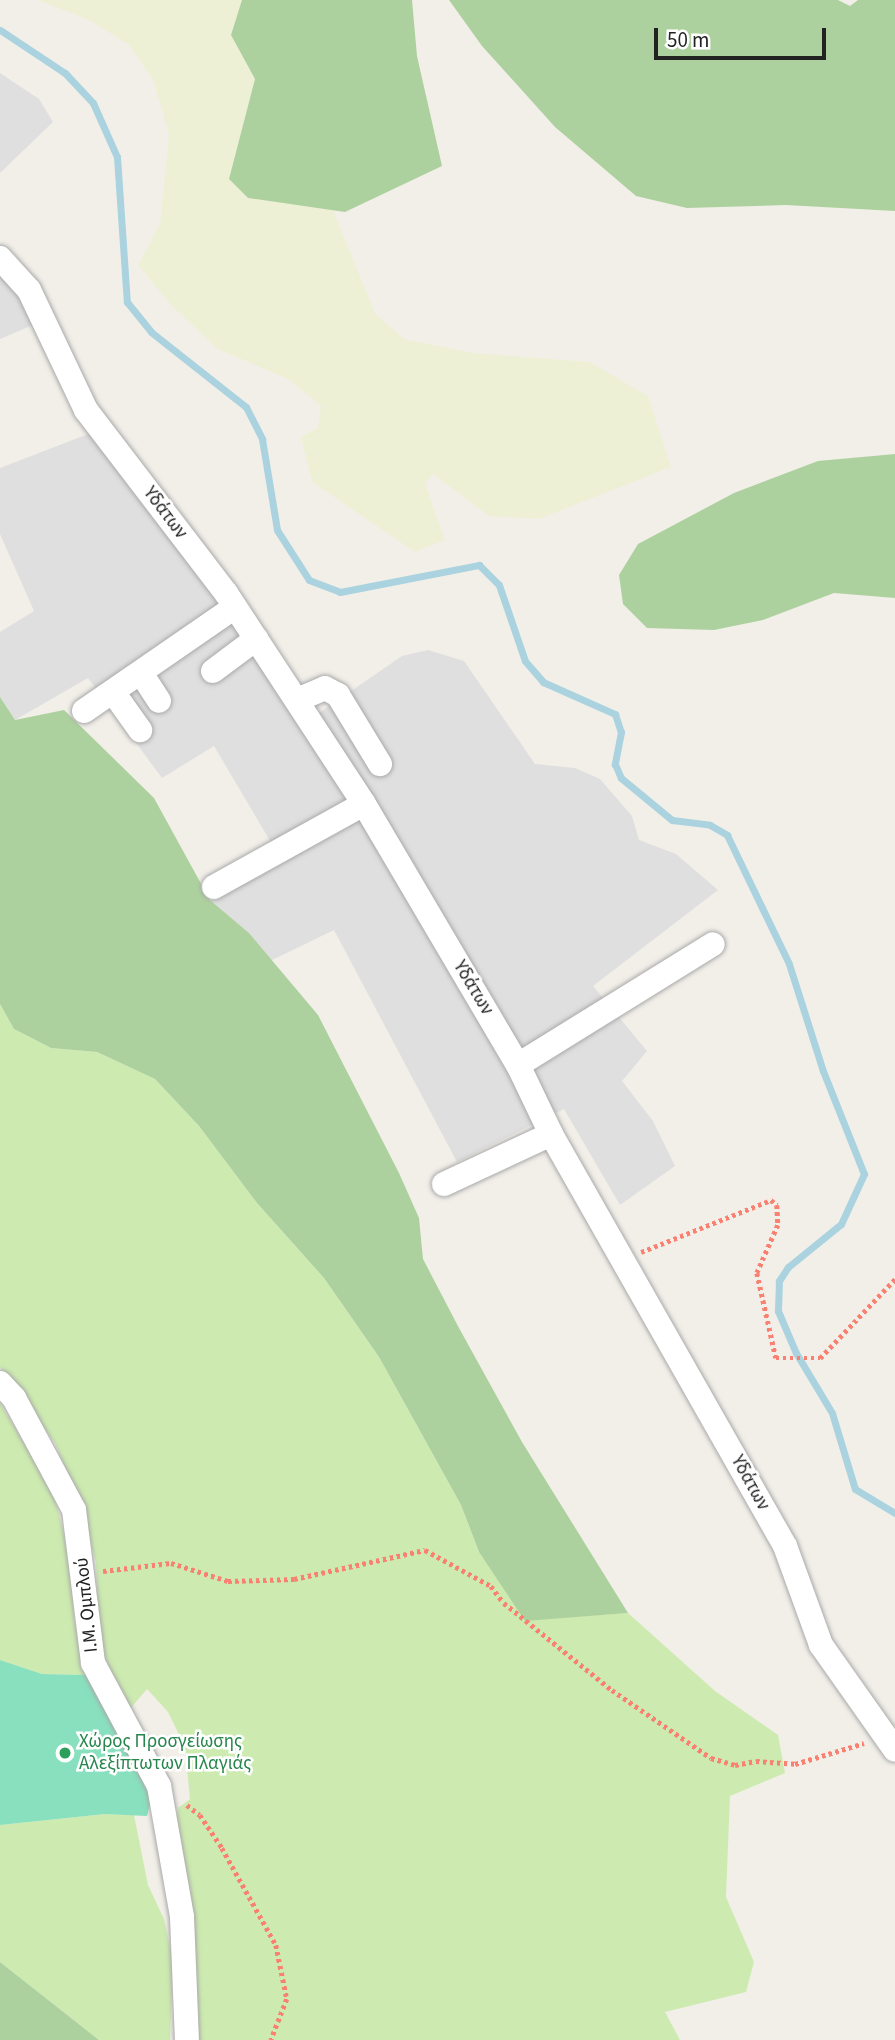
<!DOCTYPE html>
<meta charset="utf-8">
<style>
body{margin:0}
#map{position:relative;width:895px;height:2040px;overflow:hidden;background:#f2efe9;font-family:"Source Sans 3",sans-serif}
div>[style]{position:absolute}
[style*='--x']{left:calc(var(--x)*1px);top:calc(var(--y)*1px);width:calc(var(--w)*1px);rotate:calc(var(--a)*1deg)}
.residential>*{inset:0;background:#e0dfdf}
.farmland>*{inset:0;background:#eef0d5}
.grass>*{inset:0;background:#cdebb0}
.forest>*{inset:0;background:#add19e}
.pitch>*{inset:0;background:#88e0be}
.stream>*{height:7px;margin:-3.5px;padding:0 3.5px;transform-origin:3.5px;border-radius:3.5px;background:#aad3df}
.path>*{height:4.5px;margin-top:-2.25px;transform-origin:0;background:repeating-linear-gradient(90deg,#fa8072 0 3.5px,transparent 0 7px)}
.roads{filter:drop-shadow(0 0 2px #a9a9a9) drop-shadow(0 0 2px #a9a9a9)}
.minor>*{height:24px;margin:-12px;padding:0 12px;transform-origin:12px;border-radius:12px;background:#fff}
.dots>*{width:19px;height:19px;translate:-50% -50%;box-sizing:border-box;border:4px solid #fff;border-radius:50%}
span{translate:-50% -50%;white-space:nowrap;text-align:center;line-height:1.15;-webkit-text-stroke:5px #fff;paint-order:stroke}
.street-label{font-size:19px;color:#222}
.leisure-label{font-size:19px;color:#27864d}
.left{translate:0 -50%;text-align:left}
.scale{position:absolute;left:654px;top:28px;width:172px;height:32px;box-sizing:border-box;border:4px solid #222;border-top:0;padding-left:9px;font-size:21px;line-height:24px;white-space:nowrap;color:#222;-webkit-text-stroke:5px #fff;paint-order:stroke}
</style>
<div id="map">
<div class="residential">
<i style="clip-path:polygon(0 73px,39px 99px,53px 122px,0 173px)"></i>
<i style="clip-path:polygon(0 270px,40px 322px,0 339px)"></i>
<i style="clip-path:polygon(96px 431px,306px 722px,402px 656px,428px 650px,464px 661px,535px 764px,575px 768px,600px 779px,632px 816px,639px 840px,676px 854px,718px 890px,593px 986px,647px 1051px,622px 1081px,653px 1121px,675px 1166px,620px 1205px,564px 1109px,457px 1162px,334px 930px,270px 961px,249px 933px,210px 900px,282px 861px,214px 746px,162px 778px,88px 678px,15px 720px,0 697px,0 632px,34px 611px,0 534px,0 468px)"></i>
</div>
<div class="farmland">
<i style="clip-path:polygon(38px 0,242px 0,231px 35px,255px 79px,229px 179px,248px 198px,333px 210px,375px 313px,404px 339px,474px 353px,590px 362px,648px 396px,671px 467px,539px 519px,489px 516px,433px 474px,425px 484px,445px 540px,415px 552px,312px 482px,301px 437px,318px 428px,321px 406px,288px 379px,218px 349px,172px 306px,138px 265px,160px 224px,169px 134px,153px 80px,129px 45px,89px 20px)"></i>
</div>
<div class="grass">
<i style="clip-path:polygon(0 1004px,14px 1029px,51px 1048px,97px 1052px,155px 1079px,199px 1126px,257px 1203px,324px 1278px,379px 1357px,461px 1505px,479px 1552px,525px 1620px,628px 1613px,715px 1691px,778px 1735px,785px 1773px,730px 1796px,726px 1897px,754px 1962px,746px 1992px,665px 2012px,680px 2040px,198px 2040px,191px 1909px,176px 1824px,178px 1808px,190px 1799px,185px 1747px,168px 1712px,147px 1689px,130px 1709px,111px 1674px,99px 1637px,96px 1562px,78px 1500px,55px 1443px,0 1367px)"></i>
<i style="clip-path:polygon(0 1403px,53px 1491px,71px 1562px,74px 1619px,86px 1675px,42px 1674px,0 1660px)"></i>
<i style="clip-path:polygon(105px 1814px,134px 1815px,148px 1885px,164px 1919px,173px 1961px,170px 2040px,99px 2040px,0 1962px,0 1825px)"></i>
</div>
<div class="forest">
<i style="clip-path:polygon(242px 0,412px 0,417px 56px,442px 166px,345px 212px,248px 198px,229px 179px,255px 79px,231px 35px)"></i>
<i style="clip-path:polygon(449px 0,838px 0,850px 6px,858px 0,895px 0,895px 211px,786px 205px,687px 208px,636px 196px,555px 127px,482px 46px)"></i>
<i style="clip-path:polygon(895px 454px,895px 598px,834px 593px,763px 620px,714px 630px,647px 628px,623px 604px,619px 575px,638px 544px,734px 493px,818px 461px)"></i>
<i style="clip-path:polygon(0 697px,15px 720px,64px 710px,154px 798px,210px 900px,249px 933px,318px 1015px,399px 1173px,419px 1218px,423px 1259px,459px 1328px,522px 1442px,628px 1613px,525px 1621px,479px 1552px,461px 1505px,379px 1357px,324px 1278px,257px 1203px,199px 1126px,155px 1079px,97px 1052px,51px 1048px,14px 1029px,0 1004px)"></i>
<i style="clip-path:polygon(0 1962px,99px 2040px,0 2040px)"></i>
</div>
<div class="pitch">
<i style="clip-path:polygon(0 1660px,42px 1674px,86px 1675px,142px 1775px,151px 1801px,147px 1816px,105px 1814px,0 1825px)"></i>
</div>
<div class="stream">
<i style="--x:0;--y:30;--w:78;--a:33.5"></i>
<i style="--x:65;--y:73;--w:41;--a:47"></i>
<i style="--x:93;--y:103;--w:59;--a:66"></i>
<i style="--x:117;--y:157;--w:145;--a:86.1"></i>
<i style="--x:127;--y:302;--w:38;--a:51"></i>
<i style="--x:151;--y:332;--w:121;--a:38.3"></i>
<i style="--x:246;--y:407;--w:36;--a:63"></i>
<i style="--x:262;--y:439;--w:92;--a:80.6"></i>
<i style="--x:277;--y:530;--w:59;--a:57.4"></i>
<i style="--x:309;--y:580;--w:33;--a:21"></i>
<i style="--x:340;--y:592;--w:142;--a:-11"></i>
<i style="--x:479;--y:565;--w:28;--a:45"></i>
<i style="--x:499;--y:585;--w:80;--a:71.1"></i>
<i style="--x:525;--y:661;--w:28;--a:49"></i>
<i style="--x:543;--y:682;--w:79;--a:24"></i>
<i style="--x:615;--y:714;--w:19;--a:72"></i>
<i style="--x:621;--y:732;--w:33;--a:101"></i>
<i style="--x:615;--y:764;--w:15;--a:67"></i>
<i style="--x:621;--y:778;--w:66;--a:39.5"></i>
<i style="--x:672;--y:820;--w:38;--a:7"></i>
<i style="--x:710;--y:825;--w:20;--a:30"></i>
<i style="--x:727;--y:835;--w:143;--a:64.3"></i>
<i style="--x:789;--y:964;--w:112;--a:72.4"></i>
<i style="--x:823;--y:1071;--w:111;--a:68.3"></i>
<i style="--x:864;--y:1174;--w:55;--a:114.7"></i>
<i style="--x:841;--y:1224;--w:68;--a:140.9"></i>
<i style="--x:788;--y:1267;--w:17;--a:123"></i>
<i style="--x:779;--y:1281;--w:30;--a:92"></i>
<i style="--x:778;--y:1311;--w:46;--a:66.8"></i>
<i style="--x:796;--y:1353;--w:70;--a:59"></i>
<i style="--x:832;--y:1413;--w:79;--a:73.2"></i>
<i style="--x:855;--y:1489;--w:47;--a:31"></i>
</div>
<div class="path">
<i style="--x:641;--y:1252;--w:140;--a:-21.8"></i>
<i style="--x:771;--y:1200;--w:8;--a:40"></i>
<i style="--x:777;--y:1205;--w:20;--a:87"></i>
<i style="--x:778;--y:1225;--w:52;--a:113.6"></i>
<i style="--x:757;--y:1273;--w:87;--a:77.4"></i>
<i style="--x:776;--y:1358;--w:44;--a:0"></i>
<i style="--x:820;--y:1358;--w:109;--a:-46.5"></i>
<i style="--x:103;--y:1571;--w:68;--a:-6.7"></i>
<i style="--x:171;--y:1563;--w:60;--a:17.5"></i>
<i style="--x:228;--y:1581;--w:66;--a:-1.7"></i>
<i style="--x:294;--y:1579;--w:134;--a:-12.5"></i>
<i style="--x:425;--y:1550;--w:75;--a:28.6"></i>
<i style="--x:491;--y:1586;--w:21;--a:53"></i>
<i style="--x:504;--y:1603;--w:139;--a:38.9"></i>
<i style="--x:612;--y:1690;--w:120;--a:34.5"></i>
<i style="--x:711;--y:1758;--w:25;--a:16"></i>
<i style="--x:735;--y:1765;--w:21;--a:-11"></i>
<i style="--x:756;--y:1761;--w:39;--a:4"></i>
<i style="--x:795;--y:1764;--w:72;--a:-16.9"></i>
<i style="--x:187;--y:1805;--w:16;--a:38"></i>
<i style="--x:200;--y:1815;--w:40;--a:56"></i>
<i style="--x:222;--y:1848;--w:111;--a:60.9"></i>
<i style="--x:276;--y:1945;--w:55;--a:78.5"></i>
<i style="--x:287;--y:1999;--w:44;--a:111.3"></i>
</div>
<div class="roads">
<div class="minor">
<i style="--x:0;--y:258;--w:43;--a:47.8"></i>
<i style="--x:29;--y:290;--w:133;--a:64.6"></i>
<i style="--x:86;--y:410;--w:230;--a:52.6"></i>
<i style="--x:226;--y:593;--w:252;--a:56.8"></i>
<i style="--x:364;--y:804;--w:303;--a:59.5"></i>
<i style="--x:518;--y:1065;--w:76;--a:64.4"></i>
<i style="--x:551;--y:1134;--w:474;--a:60.4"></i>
<i style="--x:785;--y:1546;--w:105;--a:70"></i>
<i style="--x:821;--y:1645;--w:128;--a:54.8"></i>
<i style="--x:213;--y:671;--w:54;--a:-36.7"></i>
<i style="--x:141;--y:673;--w:33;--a:57"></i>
<i style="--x:113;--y:692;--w:47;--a:54.6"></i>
<i style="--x:297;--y:700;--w:30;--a:-23"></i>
<i style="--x:325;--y:688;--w:15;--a:28"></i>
<i style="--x:338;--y:695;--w:81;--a:58.7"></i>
<i style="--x:84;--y:711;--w:183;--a:-34.6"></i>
<i style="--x:214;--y:887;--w:171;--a:-29"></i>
<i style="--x:518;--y:1065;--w:229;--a:-31.8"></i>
<i style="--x:444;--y:1184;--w:118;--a:-25"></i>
<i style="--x:0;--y:1383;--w:21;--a:47"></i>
<i style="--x:14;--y:1398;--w:127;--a:61.8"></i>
<i style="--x:74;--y:1510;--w:154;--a:82.9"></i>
<i style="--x:93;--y:1663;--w:140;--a:61.8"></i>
<i style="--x:159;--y:1786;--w:133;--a:80"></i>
<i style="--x:182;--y:1917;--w:123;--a:87.7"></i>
</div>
</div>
<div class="dots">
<i style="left:65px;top:1753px;background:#2e9e5b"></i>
</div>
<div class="street-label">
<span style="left:165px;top:513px;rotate:53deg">Υδάτων</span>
<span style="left:473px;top:988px;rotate:59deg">Υδάτων</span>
<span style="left:750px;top:1483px;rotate:61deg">Υδάτων</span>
<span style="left:87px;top:1605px;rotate:-96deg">Ι.Μ. Ομπλού</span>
</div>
<div class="leisure-label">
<span class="left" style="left:79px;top:1753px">Χώρος Προσγείωσης<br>Αλεξίπτωτων Πλαγιάς</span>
</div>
<div class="scale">50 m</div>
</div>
